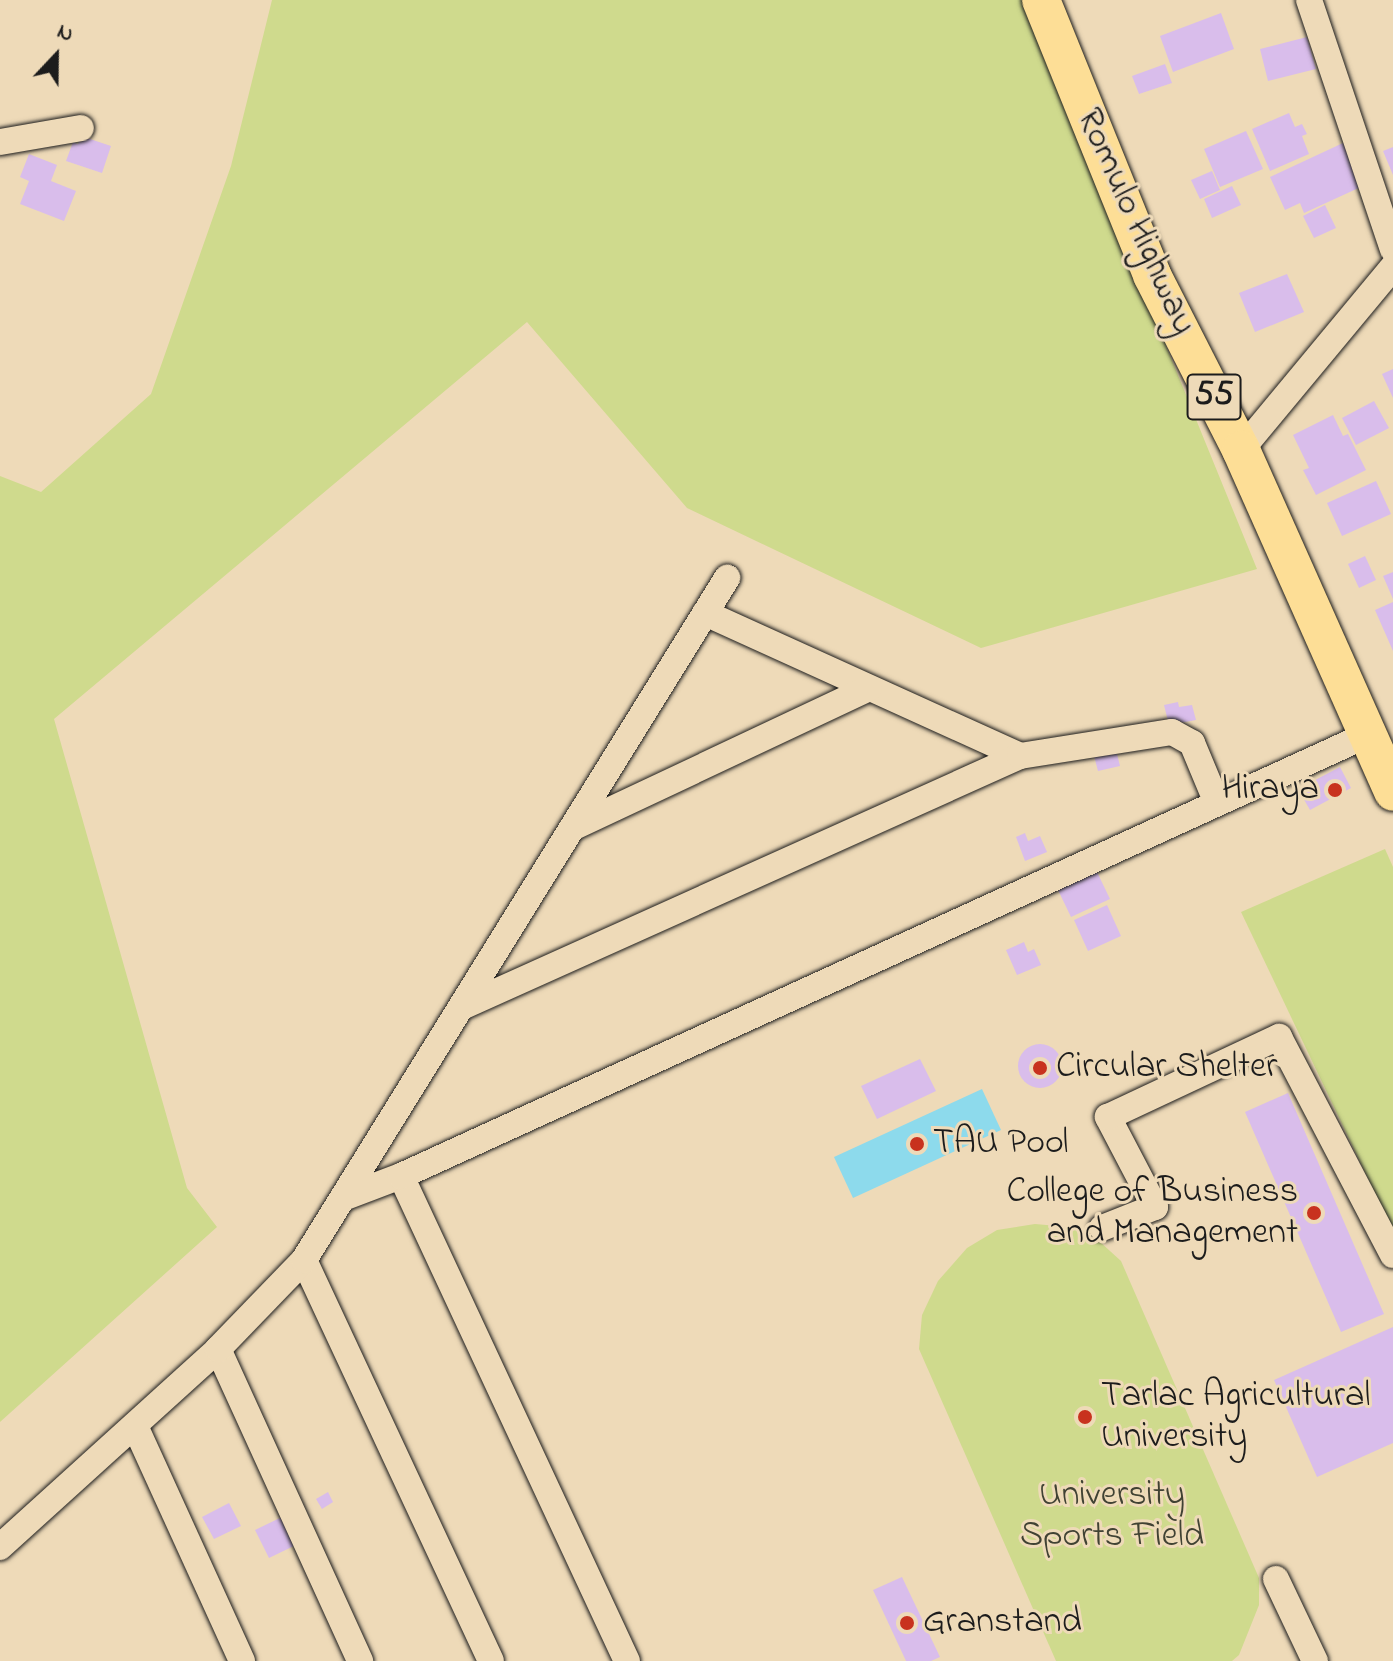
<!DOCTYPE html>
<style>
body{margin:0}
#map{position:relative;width:1393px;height:1661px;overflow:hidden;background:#eedab8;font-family:"Indie Flower",sans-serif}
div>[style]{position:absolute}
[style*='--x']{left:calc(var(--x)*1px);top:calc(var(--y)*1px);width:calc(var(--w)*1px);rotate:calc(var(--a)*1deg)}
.green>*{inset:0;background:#cfda8d}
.water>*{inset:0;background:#8ddaec}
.building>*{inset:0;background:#d9bdeb}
.round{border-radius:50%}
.roads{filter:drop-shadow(0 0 2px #1c1c1c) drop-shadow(0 0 2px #1c1c1c)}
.minor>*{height:26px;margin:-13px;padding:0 13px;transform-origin:13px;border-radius:13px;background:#eedab8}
.highway>*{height:38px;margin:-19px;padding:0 19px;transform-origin:19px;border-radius:19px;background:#fdde96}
.dots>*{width:22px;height:22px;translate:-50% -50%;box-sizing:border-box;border:4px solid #eedab8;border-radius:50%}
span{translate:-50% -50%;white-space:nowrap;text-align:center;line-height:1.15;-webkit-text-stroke:6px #eedab8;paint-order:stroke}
.shield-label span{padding:2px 6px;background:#eedab8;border:2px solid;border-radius:6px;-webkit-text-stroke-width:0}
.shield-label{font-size:34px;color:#1c1c1c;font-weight:700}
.street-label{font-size:36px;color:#1c1c1c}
.poi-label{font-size:36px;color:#1c1c1c}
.right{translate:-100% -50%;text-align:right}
.left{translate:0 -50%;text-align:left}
.park-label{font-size:36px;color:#404233}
.north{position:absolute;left:16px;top:16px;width:80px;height:80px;-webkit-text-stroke:6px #eedab8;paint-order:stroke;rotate:22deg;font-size:22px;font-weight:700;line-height:32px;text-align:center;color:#1c1c1c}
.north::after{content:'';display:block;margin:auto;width:28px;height:36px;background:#1c1c1c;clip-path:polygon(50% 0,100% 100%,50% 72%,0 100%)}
</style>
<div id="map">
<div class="green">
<i style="clip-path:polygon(272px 0,1025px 0,1257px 569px,981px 648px,687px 508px,527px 322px,54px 719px,187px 1188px,217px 1227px,0 1422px,0 476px,41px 492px,151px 394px,231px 166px)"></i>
<i style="clip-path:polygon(1385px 849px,1393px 867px,1393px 1231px,1241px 912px)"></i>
<i style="clip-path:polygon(1035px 1224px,1069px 1227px,1099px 1241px,1121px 1261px,1259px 1578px,1259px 1605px,1239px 1655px,1232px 1661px,1056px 1661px,919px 1349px,922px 1315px,938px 1281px,967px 1248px,997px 1230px)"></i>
</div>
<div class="water">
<i style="clip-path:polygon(982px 1089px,1001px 1130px,853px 1198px,834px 1157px)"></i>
</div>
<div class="building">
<i style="clip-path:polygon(1221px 13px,1234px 49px,1173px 72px,1160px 36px)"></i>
<i style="clip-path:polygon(1307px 37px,1316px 69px,1268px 81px,1260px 49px)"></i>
<i style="clip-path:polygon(1165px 64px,1172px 83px,1139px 94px,1132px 76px)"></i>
<i style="clip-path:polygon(1289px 113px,1295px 127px,1302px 124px,1307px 134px,1302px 136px,1309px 154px,1270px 171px,1252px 129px)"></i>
<i style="clip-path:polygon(1246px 131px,1263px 169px,1220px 187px,1204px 149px)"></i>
<i style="clip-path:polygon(81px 136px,111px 146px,102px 173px,66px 161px,73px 142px,78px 144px)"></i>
<i style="clip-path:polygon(1343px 143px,1363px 186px,1304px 213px,1300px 203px,1285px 210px,1270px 177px)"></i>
<i style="clip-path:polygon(1393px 147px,1393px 175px,1383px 151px)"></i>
<i style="clip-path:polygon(29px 154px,57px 165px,51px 181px,76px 191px,64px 221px,20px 204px,29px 181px,20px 177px)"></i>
<i style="clip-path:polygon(1212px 171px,1220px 190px,1200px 199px,1191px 180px)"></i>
<i style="clip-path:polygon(1232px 186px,1241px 205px,1212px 218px,1204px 199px)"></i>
<i style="clip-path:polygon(1325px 205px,1336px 228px,1314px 238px,1303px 216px)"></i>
<i style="clip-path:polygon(1287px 274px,1304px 312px,1255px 332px,1239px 293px)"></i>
<i style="clip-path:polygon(1393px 369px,1393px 398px,1382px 374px)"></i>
<i style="clip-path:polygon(1374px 401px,1389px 428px,1356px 445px,1342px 418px)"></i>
<i style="clip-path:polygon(1333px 415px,1343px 436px,1348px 434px,1366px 470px,1316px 495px,1303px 470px,1309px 468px,1293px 435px)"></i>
<i style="clip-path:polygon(1376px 481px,1391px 514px,1342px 536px,1327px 503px)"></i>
<i style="clip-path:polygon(1365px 556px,1376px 580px,1359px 588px,1348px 564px)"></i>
<i style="clip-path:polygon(1393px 572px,1393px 599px,1383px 576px)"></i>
<i style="clip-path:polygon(1393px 602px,1393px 651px,1375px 610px)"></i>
<i style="clip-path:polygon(1178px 702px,1179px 707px,1192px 705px,1196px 720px,1169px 725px,1164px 705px)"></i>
<i style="clip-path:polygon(1115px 746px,1120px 766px,1098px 771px,1093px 752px)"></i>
<i style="clip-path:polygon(1340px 767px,1351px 788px,1310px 810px,1298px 789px)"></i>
<i style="clip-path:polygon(1025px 833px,1028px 841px,1040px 836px,1047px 852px,1025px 861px,1016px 837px)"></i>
<i style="clip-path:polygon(1097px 872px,1110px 899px,1071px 917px,1058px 890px)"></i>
<i style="clip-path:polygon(1107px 905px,1121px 936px,1088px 951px,1074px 920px)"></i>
<i style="clip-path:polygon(1024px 942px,1028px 952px,1034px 949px,1041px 965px,1017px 975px,1006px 950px)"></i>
<i class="round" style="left:1018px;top:1044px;width:44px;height:44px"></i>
<i style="clip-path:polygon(920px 1059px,936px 1091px,877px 1119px,861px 1086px)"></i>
<i style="clip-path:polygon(1288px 1093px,1384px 1314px,1341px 1332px,1245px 1112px)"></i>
<i style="clip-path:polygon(1393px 1327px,1393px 1443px,1317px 1477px,1274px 1380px)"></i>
<i style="clip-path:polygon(328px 1492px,333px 1502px,322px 1509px,316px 1499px)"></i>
<i style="clip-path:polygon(229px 1503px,241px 1526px,214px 1539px,202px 1517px)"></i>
<i style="clip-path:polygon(286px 1515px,300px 1543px,269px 1558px,255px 1530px)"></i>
<i style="clip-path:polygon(902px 1577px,940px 1657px,931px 1661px,906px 1661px,873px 1590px)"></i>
</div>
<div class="roads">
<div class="minor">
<i style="--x:1309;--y:0;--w:263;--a:71.4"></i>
<i style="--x:0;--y:142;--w:82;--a:-9.8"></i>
<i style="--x:1241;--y:450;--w:238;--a:-50.3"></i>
<i style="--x:705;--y:613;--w:346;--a:24.4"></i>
<i style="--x:572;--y:828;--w:328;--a:-25.2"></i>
<i style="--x:462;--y:1007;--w:612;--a:-24.22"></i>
<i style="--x:1020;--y:756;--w:154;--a:-9"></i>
<i style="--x:1172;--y:732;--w:23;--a:29"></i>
<i style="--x:1192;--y:743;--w:65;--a:67.4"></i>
<i style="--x:401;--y:1176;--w:535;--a:65.02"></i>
<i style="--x:343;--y:1198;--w:62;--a:-20.8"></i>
<i style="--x:401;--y:1176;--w:1062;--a:-24.54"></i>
<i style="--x:1102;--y:1228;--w:57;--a:-21.6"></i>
<i style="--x:1155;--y:1207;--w:102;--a:-117.6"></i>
<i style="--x:1108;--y:1117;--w:189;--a:-25.1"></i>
<i style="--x:1279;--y:1037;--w:246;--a:62.4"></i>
<i style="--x:304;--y:1260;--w:442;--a:65"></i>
<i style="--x:218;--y:1349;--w:343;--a:65.5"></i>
<i style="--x:135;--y:1426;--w:258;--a:65.5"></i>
<i style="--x:0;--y:1547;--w:294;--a:-42.2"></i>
<i style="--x:218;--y:1349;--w:124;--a:-46"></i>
<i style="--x:304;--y:1260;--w:803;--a:-58.19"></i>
<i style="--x:1276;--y:1579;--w:91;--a:64.6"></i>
</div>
<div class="highway">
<i style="--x:1041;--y:0;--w:297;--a:68"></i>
<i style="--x:1152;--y:275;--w:196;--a:63"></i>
<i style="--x:1241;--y:450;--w:374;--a:66"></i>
</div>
</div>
<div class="dots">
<i style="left:1335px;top:790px;background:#c8321e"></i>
<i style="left:1040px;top:1068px;background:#c8321e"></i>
<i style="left:917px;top:1144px;background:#c8321e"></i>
<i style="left:1314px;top:1213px;background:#c8321e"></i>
<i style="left:1085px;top:1417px;background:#c8321e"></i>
<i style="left:907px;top:1623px;background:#c8321e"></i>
</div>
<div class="shield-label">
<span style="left:1214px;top:397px">55</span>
</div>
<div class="street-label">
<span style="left:1135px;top:222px;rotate:66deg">Romulo Highway</span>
</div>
<div class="poi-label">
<span class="right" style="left:1319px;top:790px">Hiraya</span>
<span class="left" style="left:1056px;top:1068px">Circular Shelter</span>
<span class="left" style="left:933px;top:1144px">TAU Pool</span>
<span class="right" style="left:1298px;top:1213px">College of Business<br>and Management</span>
<span class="left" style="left:1101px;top:1417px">Tarlac Agricultural<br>University</span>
<span class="left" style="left:923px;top:1623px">Granstand</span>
</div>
<div class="park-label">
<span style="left:1112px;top:1516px">University<br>Sports Field</span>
</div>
<div class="north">N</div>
</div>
